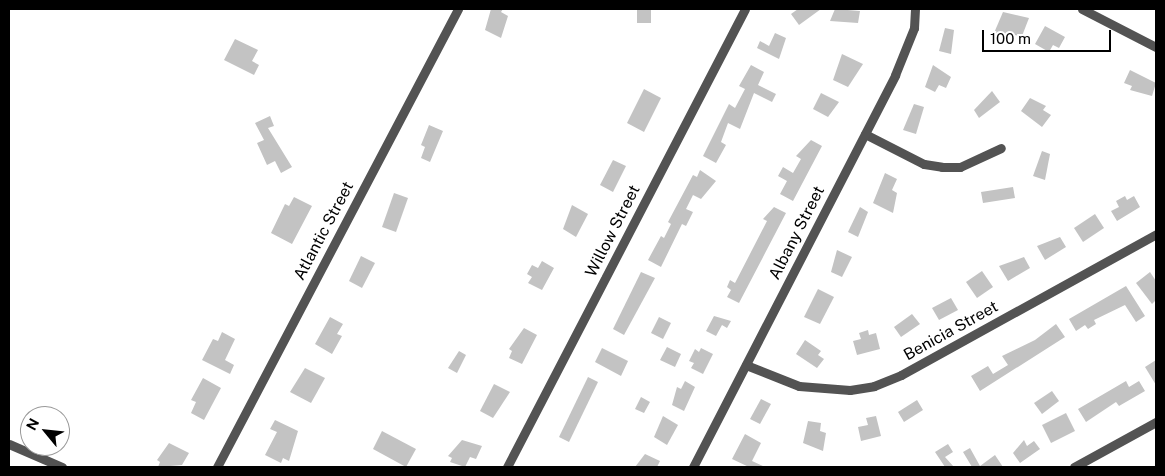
<!DOCTYPE html>
<style>
body{margin:0}
#map{position:relative;width:1165px;height:476px;overflow:hidden;background:#fff;font-family:"Public Sans",sans-serif}
div>[style]{position:absolute}
[style*='--x']{left:calc(var(--x)*1px);top:calc(var(--y)*1px);width:calc(var(--w)*1px);rotate:calc(var(--a)*1deg)}
.building>*{inset:0;background:#c3c3c3}
.street>*{height:9px;margin:-4.5px;padding:0 4.5px;transform-origin:4.5px;border-radius:4.5px;background:#535353}
span{translate:-50% -50%;white-space:nowrap;text-align:center;line-height:1.15;-webkit-text-stroke:4.5px #fff;paint-order:stroke}
.street-label{font-size:16px;color:#000}
.frame{position:absolute;inset:0;border:10px solid #000;pointer-events:none}
.north{position:absolute;left:20px;top:406px;width:50px;height:50px;box-sizing:border-box;background:#fff;border:1px solid #999;border-radius:50%;rotate:298deg;font-size:14px;font-weight:700;line-height:20px;text-align:center;color:#000}
.north::after{content:'';display:block;margin:auto;width:18px;height:22px;background:#000;clip-path:polygon(50% 0,100% 100%,50% 72%,0 100%)}
.scale{position:absolute;left:982px;top:30px;width:129px;height:22px;box-sizing:border-box;border:2px solid #000;border-top:0;padding-left:6px;font-size:15px;line-height:18px;white-space:nowrap;color:#000;-webkit-text-stroke:4px #fff;paint-order:stroke}
</style>
<div id="map">
<div class="building">
<i style="clip-path:polygon(491px 9px,503px 9px,501px 12px,508px 16px,501px 38px,485px 30px)"></i>
<i style="clip-path:polygon(637px 9px,651px 9px,651px 23px,637px 23px)"></i>
<i style="clip-path:polygon(798px 9px,821px 9px,799px 25px,791px 14px)"></i>
<i style="clip-path:polygon(835px 9px,860px 11px,858px 23px,830px 21px)"></i>
<i style="clip-path:polygon(1003px 12px,1029px 18px,1022px 36px,994px 33px)"></i>
<i style="clip-path:polygon(1045px 26px,1065px 37px,1059px 48px,1053px 45px,1049px 52px,1035px 44px)"></i>
<i style="clip-path:polygon(945px 28px,954px 30px,951px 54px,939px 51px)"></i>
<i style="clip-path:polygon(775px 33px,786px 38px,779px 59px,757px 48px,760px 41px,769px 46px)"></i>
<i style="clip-path:polygon(235px 39px,258px 50px,252px 61px,259px 65px,254px 75px,224px 60px)"></i>
<i style="clip-path:polygon(842px 54px,863px 64px,848px 87px,833px 80px)"></i>
<i style="clip-path:polygon(751px 65px,764px 72px,758px 85px,776px 94px,772px 102px,754px 93px,740px 129px,728px 123px,721px 142px,726px 145px,716px 163px,703px 156px,729px 104px,735px 108px,745px 89px,739px 86px)"></i>
<i style="clip-path:polygon(933px 65px,951px 77px,946px 88px,939px 85px,935px 92px,925px 87px)"></i>
<i style="clip-path:polygon(1130px 70px,1156px 83px,1152px 96px,1130px 90px,1132px 86px,1124px 83px)"></i>
<i style="clip-path:polygon(644px 89px,661px 98px,644px 132px,627px 123px)"></i>
<i style="clip-path:polygon(992px 91px,1000px 102px,979px 118px,974px 110px)"></i>
<i style="clip-path:polygon(821px 93px,839px 102px,828px 117px,813px 109px)"></i>
<i style="clip-path:polygon(1030px 98px,1046px 106px,1043px 110px,1051px 115px,1042px 127px,1021px 111px)"></i>
<i style="clip-path:polygon(914px 104px,924px 107px,916px 134px,903px 130px)"></i>
<i style="clip-path:polygon(270px 116px,274px 126px,268px 128px,292px 167px,281px 173px,275px 161px,267px 165px,257px 143px,264px 140px,255px 123px)"></i>
<i style="clip-path:polygon(429px 125px,443px 131px,430px 162px,421px 158px,425px 147px,421px 145px)"></i>
<i style="clip-path:polygon(811px 140px,822px 146px,793px 201px,780px 194px,787px 181px,778px 176px,783px 167px,793px 173px,801px 159px,796px 156px)"></i>
<i style="clip-path:polygon(1042px 151px,1050px 154px,1045px 180px,1033px 176px)"></i>
<i style="clip-path:polygon(613px 160px,626px 166px,613px 192px,600px 185px)"></i>
<i style="clip-path:polygon(700px 170px,716px 181px,701px 199px,693px 195px,686px 209px,693px 212px,686px 226px,682px 224px,661px 267px,648px 260px,661px 236px,664px 238px,671px 224px,668px 222px,693px 175px,697px 177px)"></i>
<i style="clip-path:polygon(885px 173px,897px 179px,892px 190px,897px 193px,893px 213px,873px 203px)"></i>
<i style="clip-path:polygon(1013px 187px,1015px 198px,983px 203px,981px 192px)"></i>
<i style="clip-path:polygon(394px 193px,408px 198px,396px 232px,382px 227px)"></i>
<i style="clip-path:polygon(1125px 196px,1127px 200px,1134px 196px,1140px 207px,1117px 221px,1111px 211px,1119px 207px,1116px 201px)"></i>
<i style="clip-path:polygon(294px 197px,312px 206px,292px 244px,271px 233px,285px 204px,289px 206px)"></i>
<i style="clip-path:polygon(572px 205px,588px 214px,576px 237px,563px 229px)"></i>
<i style="clip-path:polygon(774px 207px,786px 213px,739px 303px,727px 297px,731px 290px,727px 287px,730px 280px,735px 283px,767px 221px,763px 219px)"></i>
<i style="clip-path:polygon(860px 207px,868px 212px,858px 237px,848px 232px)"></i>
<i style="clip-path:polygon(1095px 214px,1104px 228px,1083px 242px,1074px 228px)"></i>
<i style="clip-path:polygon(1060px 237px,1066px 247px,1045px 260px,1037px 246px)"></i>
<i style="clip-path:polygon(837px 250px,852px 257px,842px 277px,831px 272px)"></i>
<i style="clip-path:polygon(361px 256px,375px 263px,362px 288px,349px 281px)"></i>
<i style="clip-path:polygon(1024px 257px,1030px 268px,1008px 281px,999px 266px)"></i>
<i style="clip-path:polygon(542px 261px,554px 268px,542px 290px,528px 283px,532px 277px,527px 274px,532px 265px,538px 268px)"></i>
<i style="clip-path:polygon(982px 271px,993px 287px,977px 298px,966px 282px)"></i>
<i style="clip-path:polygon(641px 272px,655px 278px,624px 335px,613px 329px)"></i>
<i style="clip-path:polygon(1150px 272px,1156px 281px,1156px 300px,1152px 304px,1136px 283px)"></i>
<i style="clip-path:polygon(1126px 286px,1145px 316px,1136px 322px,1125px 305px,1094px 320px,1096px 324px,1088px 329px,1085px 325px,1076px 331px,1069px 319px)"></i>
<i style="clip-path:polygon(818px 289px,834px 297px,820px 324px,804px 317px)"></i>
<i style="clip-path:polygon(951px 298px,958px 310px,939px 320px,932px 308px)"></i>
<i style="clip-path:polygon(912px 314px,920px 324px,901px 337px,894px 327px)"></i>
<i style="clip-path:polygon(714px 316px,731px 321px,727px 328px,722px 325px,716px 336px,706px 331px)"></i>
<i style="clip-path:polygon(330px 317px,343px 324px,337px 334px,342px 336px,332px 354px,315px 344px)"></i>
<i style="clip-path:polygon(659px 317px,671px 323px,663px 339px,651px 333px)"></i>
<i style="clip-path:polygon(1056px 324px,1065px 337px,980px 391px,971px 376px,988px 366px,993px 374px,1008px 365px,1002px 356px,1035px 340px)"></i>
<i style="clip-path:polygon(524px 328px,537px 335px,522px 364px,509px 358px,512px 351px,509px 349px)"></i>
<i style="clip-path:polygon(868px 330px,869px 335px,876px 333px,880px 349px,857px 355px,853px 341px,861px 339px,859px 333px)"></i>
<i style="clip-path:polygon(222px 332px,235px 339px,225px 360px,234px 365px,230px 374px,202px 360px,213px 339px,218px 341px)"></i>
<i style="clip-path:polygon(805px 340px,821px 351px,818px 355px,824px 359px,817px 368px,796px 354px)"></i>
<i style="clip-path:polygon(667px 347px,681px 354px,675px 367px,660px 360px)"></i>
<i style="clip-path:polygon(602px 348px,628px 361px,621px 376px,595px 362px)"></i>
<i style="clip-path:polygon(701px 348px,713px 354px,703px 374px,691px 368px,694px 363px,689px 361px,695px 349px,699px 352px)"></i>
<i style="clip-path:polygon(459px 351px,466px 355px,457px 373px,448px 368px)"></i>
<i style="clip-path:polygon(1156px 360px,1156px 385px,1145px 367px)"></i>
<i style="clip-path:polygon(305px 368px,325px 378px,311px 403px,290px 392px)"></i>
<i style="clip-path:polygon(588px 377px,598px 382px,569px 442px,559px 437px)"></i>
<i style="clip-path:polygon(203px 378px,221px 388px,204px 420px,191px 413px,196px 402px,191px 400px)"></i>
<i style="clip-path:polygon(685px 381px,695px 387px,684px 411px,672px 405px,677px 387px,681px 389px)"></i>
<i style="clip-path:polygon(1126px 381px,1129px 387px,1139px 381px,1145px 391px,1119px 406px,1116px 402px,1086px 422px,1078px 409px)"></i>
<i style="clip-path:polygon(494px 384px,510px 392px,493px 418px,480px 411px)"></i>
<i style="clip-path:polygon(1052px 391px,1059px 401px,1042px 414px,1034px 403px)"></i>
<i style="clip-path:polygon(641px 397px,650px 402px,644px 413px,635px 409px)"></i>
<i style="clip-path:polygon(761px 399px,771px 404px,760px 424px,750px 419px)"></i>
<i style="clip-path:polygon(917px 400px,923px 410px,904px 422px,898px 412px)"></i>
<i style="clip-path:polygon(1066px 413px,1075px 431px,1051px 443px,1042px 425px)"></i>
<i style="clip-path:polygon(663px 416px,678px 425px,667px 445px,654px 437px)"></i>
<i style="clip-path:polygon(876px 416px,881px 436px,861px 441px,858px 427px,868px 425px,866px 418px)"></i>
<i style="clip-path:polygon(275px 420px,298px 431px,289px 461px,283px 458px,281px 463px,265px 455px,277px 432px,270px 429px)"></i>
<i style="clip-path:polygon(808px 421px,821px 423px,820px 431px,826px 433px,823px 451px,803px 443px)"></i>
<i style="clip-path:polygon(382px 431px,416px 449px,406px 467px,373px 449px)"></i>
<i style="clip-path:polygon(745px 434px,761px 443px,752px 461px,765px 467px,749px 467px,732px 459px)"></i>
<i style="clip-path:polygon(462px 440px,482px 446px,476px 459px,470px 457px,465px 467px,450px 462px,452px 458px,448px 456px)"></i>
<i style="clip-path:polygon(1024px 440px,1027px 446px,1034px 441px,1040px 449px,1020px 463px,1013px 453px)"></i>
<i style="clip-path:polygon(169px 443px,189px 453px,182px 465px,158px 467px,160px 462px,157px 460px)"></i>
<i style="clip-path:polygon(948px 444px,953px 452px,945px 457px,954px 467px,945px 467px,935px 452px)"></i>
<i style="clip-path:polygon(970px 448px,980px 466px,995px 455px,1003px 467px,972px 467px,963px 452px)"></i>
<i style="clip-path:polygon(645px 454px,660px 461px,657px 467px,635px 467px)"></i>
</div>
<div class="street">
<i style="--x:1082;--y:9;--w:83;--a:27.2"></i>
<i style="--x:865;--y:134;--w:66;--a:27"></i>
<i style="--x:924;--y:164;--w:18;--a:9"></i>
<i style="--x:942;--y:167;--w:18;--a:0"></i>
<i style="--x:960;--y:167;--w:45;--a:-24.9"></i>
<i style="--x:746;--y:365;--w:57;--a:21.6"></i>
<i style="--x:799;--y:386;--w:51;--a:4.5"></i>
<i style="--x:850;--y:390;--w:24;--a:-9"></i>
<i style="--x:874;--y:386;--w:29;--a:-22"></i>
<i style="--x:901;--y:375;--w:291;--a:-28.9"></i>
<i style="--x:9;--y:444;--w:58;--a:23.5"></i>
<i style="--x:217;--y:467;--w:518;--a:-62.25"></i>
<i style="--x:507;--y:467;--w:516;--a:-62.54"></i>
<i style="--x:693;--y:467;--w:441;--a:-62.7"></i>
<i style="--x:895;--y:75;--w:51;--a:-68"></i>
<i style="--x:914;--y:28;--w:19;--a:-87"></i>
<i style="--x:1074;--y:467;--w:94;--a:-28.8"></i>
</div>
<div class="street-label">
<span style="left:324px;top:231px;rotate:-62deg">Atlantic Street</span>
<span style="left:613px;top:231px;rotate:-63deg">Willow Street</span>
<span style="left:797px;top:233px;rotate:-63deg">Albany Street</span>
<span style="left:951px;top:331px;rotate:-29deg">Benicia Street</span>
</div>
<div class="frame"></div>
<div class="north">N</div>
<div class="scale">100 m</div>
</div>
